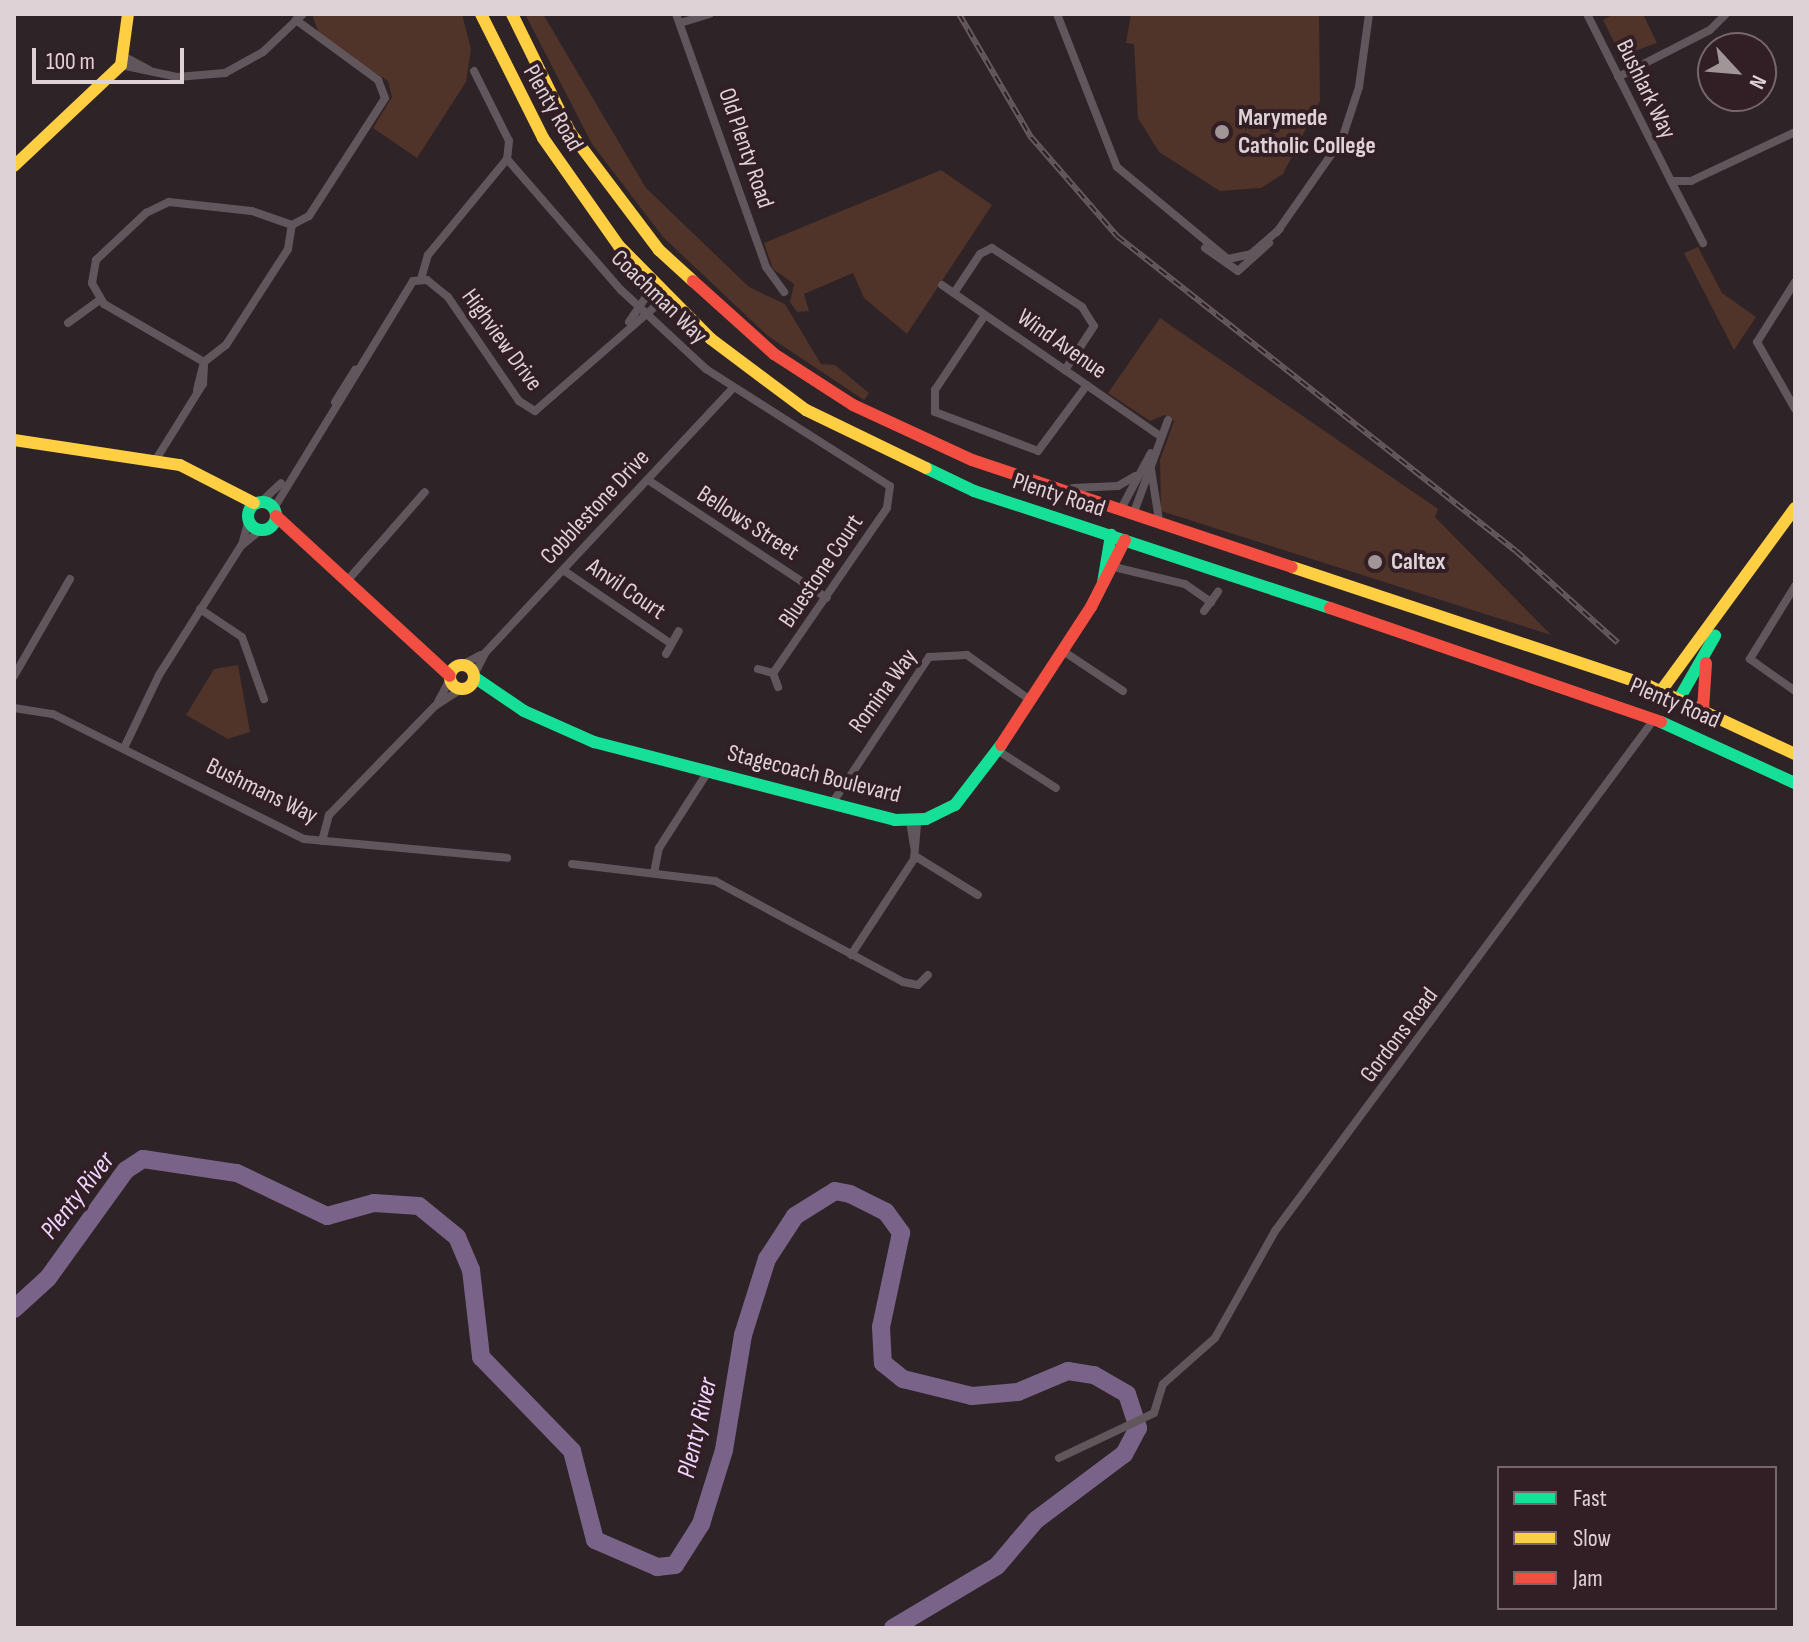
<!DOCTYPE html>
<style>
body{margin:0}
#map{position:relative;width:1809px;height:1642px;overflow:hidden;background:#2e2326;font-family:"Sofia Sans Condensed",sans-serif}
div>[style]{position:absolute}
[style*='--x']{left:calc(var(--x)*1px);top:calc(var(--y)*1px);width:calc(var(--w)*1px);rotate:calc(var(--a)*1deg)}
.green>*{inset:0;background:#503329}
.river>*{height:18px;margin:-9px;padding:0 9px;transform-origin:9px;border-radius:9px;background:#7a6388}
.street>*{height:8px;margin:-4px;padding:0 4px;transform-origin:4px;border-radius:4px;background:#62565d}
.fast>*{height:12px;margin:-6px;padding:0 6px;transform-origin:6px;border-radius:6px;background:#16e098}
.fast>.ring{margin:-6px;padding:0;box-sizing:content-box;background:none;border:12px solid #16e098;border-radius:50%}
.slow>*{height:12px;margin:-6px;padding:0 6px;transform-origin:6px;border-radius:6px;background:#ffcf43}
.slow>.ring{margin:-6px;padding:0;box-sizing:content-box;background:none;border:12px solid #ffcf43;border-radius:50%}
.jam>*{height:12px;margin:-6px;padding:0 6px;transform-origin:6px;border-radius:6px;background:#f24e42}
.rail>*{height:6px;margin-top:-3px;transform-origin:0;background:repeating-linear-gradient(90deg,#321f25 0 9px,#645a5f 0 18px);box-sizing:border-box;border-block:2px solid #645a5f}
.dots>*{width:22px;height:22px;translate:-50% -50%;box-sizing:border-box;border:4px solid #321f25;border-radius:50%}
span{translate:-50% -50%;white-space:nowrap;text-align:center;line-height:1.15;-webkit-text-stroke:8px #321f25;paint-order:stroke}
.street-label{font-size:24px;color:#dfd2d6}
.poi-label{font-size:24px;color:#dfd2d6;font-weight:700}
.left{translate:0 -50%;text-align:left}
.water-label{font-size:26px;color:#eed7ff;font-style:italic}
.frame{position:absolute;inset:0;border:16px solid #dfd2d6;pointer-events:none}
.legend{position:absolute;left:1497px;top:1466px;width:280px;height:144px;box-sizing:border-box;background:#321f25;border:2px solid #77676c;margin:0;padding:10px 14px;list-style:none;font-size:24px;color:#dfd2d6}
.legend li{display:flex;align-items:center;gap:16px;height:40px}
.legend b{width:40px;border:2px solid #77676c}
.north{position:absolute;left:1697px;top:32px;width:80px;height:80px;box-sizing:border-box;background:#321f25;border:2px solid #77676c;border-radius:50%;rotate:116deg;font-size:22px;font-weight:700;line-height:32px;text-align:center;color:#dfd2d6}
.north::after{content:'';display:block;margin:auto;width:28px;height:36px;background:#a19598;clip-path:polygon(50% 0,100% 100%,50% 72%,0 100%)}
.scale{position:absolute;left:32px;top:48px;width:152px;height:36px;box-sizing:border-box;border:4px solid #dfd2d6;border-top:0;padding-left:10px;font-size:24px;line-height:28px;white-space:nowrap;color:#dfd2d6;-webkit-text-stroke:6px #321f25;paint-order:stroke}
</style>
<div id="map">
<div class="green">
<i style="clip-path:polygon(312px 14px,462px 14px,471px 49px,466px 82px,417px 158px,373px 128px,392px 97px,388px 81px,320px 37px)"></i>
<i style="clip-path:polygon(525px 14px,543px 14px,646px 188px,749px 287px,785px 304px,821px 364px,835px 365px,869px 393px,864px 400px,768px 336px,663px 237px,592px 144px)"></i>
<i style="clip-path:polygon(1131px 14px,1319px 14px,1320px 101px,1283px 174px,1261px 188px,1220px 191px,1159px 152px,1138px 118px,1134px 44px,1126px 43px)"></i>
<i style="clip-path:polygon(1614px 14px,1643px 14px,1657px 43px,1621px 56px,1603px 20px)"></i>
<i style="clip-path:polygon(941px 170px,992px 205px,907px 334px,864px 298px,853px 273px,804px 294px,809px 311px,797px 312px,790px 302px,794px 284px,773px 269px,764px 243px)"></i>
<i style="clip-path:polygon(1698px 247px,1722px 293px,1756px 317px,1734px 350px,1684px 253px)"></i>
<i style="clip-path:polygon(1160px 318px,1438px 509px,1435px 517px,1551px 635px,1161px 511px,1160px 460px,1174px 421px,1165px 415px,1150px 421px,1108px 393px)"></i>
<i style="clip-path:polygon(238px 665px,250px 732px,228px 739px,186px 715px,214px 669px)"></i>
</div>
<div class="river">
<i style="--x:14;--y:1309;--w:46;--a:-42.4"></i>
<i style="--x:48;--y:1278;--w:133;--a:-54.2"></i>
<i style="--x:126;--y:1170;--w:20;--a:-33"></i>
<i style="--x:143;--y:1159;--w:95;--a:8.5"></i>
<i style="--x:237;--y:1173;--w:100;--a:25.5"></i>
<i style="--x:327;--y:1216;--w:49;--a:-15.5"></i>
<i style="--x:374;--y:1203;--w:45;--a:3.8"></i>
<i style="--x:419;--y:1206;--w:49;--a:39.2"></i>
<i style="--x:457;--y:1237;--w:36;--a:67"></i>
<i style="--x:471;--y:1270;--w:88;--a:83.4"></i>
<i style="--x:481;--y:1357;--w:131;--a:45.9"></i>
<i style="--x:572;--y:1451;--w:92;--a:75.5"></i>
<i style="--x:595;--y:1540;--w:68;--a:23.5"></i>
<i style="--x:657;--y:1567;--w:18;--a:-6"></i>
<i style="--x:675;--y:1565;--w:49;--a:-57.6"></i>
<i style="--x:701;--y:1524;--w:77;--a:-72.7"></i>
<i style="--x:724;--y:1450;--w:117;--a:-80.6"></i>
<i style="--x:743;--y:1335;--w:80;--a:-72.5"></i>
<i style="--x:767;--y:1259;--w:51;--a:-56.9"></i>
<i style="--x:795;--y:1216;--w:47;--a:-32"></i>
<i style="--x:835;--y:1191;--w:15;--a:11"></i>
<i style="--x:850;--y:1194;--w:40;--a:26.6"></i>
<i style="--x:886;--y:1212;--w:26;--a:54"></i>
<i style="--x:901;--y:1233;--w:96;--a:102"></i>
<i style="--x:881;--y:1327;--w:36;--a:87"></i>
<i style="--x:883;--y:1363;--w:26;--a:39"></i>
<i style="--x:903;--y:1379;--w:71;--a:13.8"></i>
<i style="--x:972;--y:1396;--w:46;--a:-5"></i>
<i style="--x:1018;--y:1392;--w:54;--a:-22.8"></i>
<i style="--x:1068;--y:1371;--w:26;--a:9"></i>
<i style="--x:1094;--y:1375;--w:38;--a:30"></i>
<i style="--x:1127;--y:1394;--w:36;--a:72"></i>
<i style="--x:1138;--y:1428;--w:30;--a:118"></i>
<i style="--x:1124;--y:1454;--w:110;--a:143.1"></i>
<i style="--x:1036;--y:1520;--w:60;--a:130.3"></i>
<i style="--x:997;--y:1566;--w:121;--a:149.2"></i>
</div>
<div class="street">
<i style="--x:676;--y:14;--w:269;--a:70.4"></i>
<i style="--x:766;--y:267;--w:31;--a:54"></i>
<i style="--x:1057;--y:14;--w:164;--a:68.6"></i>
<i style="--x:1117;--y:167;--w:144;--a:39.7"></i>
<i style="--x:1228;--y:259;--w:24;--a:-12"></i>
<i style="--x:1251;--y:254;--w:38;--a:-41"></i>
<i style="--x:1587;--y:14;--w:187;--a:63.3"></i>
<i style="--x:1671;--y:181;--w:20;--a:0"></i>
<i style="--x:1691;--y:181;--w:115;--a:-25.2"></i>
<i style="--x:680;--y:23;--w:31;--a:-17"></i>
<i style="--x:125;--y:57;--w:27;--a:28"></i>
<i style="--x:121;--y:65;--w:57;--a:12.1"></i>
<i style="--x:177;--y:77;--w:48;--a:-4.8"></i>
<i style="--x:225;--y:73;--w:43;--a:-28.9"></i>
<i style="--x:263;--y:52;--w:55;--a:-43.5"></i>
<i style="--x:474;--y:71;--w:78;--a:63.4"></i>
<i style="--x:509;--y:141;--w:18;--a:96"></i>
<i style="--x:507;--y:159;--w:174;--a:49"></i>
<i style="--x:621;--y:290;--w:116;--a:42.9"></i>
<i style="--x:706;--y:369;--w:218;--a:32.5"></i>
<i style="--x:890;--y:486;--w:22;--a:98"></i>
<i style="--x:887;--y:508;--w:201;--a:124.6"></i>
<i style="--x:1618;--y:77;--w:103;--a:-27.1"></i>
<i style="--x:1710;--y:30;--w:23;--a:-45"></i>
<i style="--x:1671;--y:181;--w:70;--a:62.7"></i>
<i style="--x:1277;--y:232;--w:113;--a:-55"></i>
<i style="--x:1342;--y:139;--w:55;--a:-71.9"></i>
<i style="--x:1359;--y:87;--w:74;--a:-82.2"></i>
<i style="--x:1205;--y:248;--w:40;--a:34.9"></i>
<i style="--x:1238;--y:271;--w:42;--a:-42.1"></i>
<i style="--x:421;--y:279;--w:25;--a:-74"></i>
<i style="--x:428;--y:255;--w:124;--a:-50.5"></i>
<i style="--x:1795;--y:282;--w:71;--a:122.3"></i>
<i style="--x:1757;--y:342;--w:77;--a:60.4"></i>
<i style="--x:942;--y:285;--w:264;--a:34.7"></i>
<i style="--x:954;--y:293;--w:47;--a:-56.3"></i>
<i style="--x:980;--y:254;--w:13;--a:-27"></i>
<i style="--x:992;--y:248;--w:108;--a:33.2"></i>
<i style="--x:1082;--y:307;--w:22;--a:58"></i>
<i style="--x:1094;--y:326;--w:53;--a:123.4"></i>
<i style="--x:985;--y:315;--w:90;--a:123.7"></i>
<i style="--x:935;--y:390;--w:22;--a:90"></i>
<i style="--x:935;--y:412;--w:110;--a:20.7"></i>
<i style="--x:1038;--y:451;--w:82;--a:-53.4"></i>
<i style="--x:629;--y:322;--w:45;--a:-56"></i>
<i style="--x:68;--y:323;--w:39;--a:-36"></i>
<i style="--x:204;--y:362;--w:116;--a:-149.9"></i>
<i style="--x:104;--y:304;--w:24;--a:-120"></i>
<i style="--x:92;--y:283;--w:23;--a:-80"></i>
<i style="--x:96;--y:260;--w:69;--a:-43.2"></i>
<i style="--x:146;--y:213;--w:25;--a:-26"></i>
<i style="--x:169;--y:202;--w:83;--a:6.2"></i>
<i style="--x:252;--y:211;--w:42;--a:19.3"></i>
<i style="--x:197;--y:390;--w:29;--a:-76"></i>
<i style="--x:204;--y:362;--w:28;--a:-38"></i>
<i style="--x:226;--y:345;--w:114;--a:-57.1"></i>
<i style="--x:288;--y:249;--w:24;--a:-81"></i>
<i style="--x:292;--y:225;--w:19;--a:-28"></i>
<i style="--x:309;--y:216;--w:140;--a:-57.2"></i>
<i style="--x:385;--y:98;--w:19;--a:-111"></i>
<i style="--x:378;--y:80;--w:102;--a:-143.8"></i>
<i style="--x:335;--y:402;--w:38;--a:-58"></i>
<i style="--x:155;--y:461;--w:91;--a:-58.1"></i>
<i style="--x:203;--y:384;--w:22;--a:-87"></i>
<i style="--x:1150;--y:463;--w:58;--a:81"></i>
<i style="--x:648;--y:480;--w:214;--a:33.4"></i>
<i style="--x:1073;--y:488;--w:45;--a:-2.5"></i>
<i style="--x:1118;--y:486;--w:20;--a:-30"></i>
<i style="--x:262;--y:501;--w:26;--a:-43"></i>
<i style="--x:1122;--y:507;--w:61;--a:-61.8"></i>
<i style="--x:274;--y:508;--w:266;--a:-58.5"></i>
<i style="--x:413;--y:281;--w:14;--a:-4"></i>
<i style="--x:427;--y:280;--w:27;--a:39"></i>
<i style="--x:448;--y:297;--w:126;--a:55.7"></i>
<i style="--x:519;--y:401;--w:19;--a:32"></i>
<i style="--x:535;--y:411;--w:174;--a:-41"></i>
<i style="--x:1134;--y:512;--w:98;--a:-69.7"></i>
<i style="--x:242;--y:545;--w:24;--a:-75"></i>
<i style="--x:1114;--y:567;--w:73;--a:13.5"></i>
<i style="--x:1185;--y:584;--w:32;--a:35"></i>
<i style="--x:563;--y:570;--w:126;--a:34.3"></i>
<i style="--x:347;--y:581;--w:118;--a:-48.8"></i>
<i style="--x:1795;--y:586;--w:86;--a:121.7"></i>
<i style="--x:1750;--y:659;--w:55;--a:35.4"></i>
<i style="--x:200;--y:609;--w:50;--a:33.7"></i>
<i style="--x:242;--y:637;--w:66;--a:70.5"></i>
<i style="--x:1204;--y:611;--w:24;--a:-54"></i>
<i style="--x:1063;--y:651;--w:72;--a:33.7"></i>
<i style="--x:666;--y:654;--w:26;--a:-61"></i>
<i style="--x:462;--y:665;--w:21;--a:-28"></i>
<i style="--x:758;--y:669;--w:16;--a:15"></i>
<i style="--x:773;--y:673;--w:15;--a:70"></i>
<i style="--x:474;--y:675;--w:25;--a:-63"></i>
<i style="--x:485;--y:653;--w:363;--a:-46.9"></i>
<i style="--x:14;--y:676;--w:112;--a:-60"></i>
<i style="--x:438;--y:702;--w:26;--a:-62"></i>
<i style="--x:14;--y:708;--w:39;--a:9"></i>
<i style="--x:53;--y:714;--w:280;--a:26.5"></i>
<i style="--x:304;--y:839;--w:204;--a:5.3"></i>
<i style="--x:124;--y:748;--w:81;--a:-64.4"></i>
<i style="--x:159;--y:675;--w:153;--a:-57.6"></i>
<i style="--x:241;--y:546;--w:26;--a:-39"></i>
<i style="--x:997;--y:750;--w:70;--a:32.8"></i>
<i style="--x:833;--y:802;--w:174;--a:-56.5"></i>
<i style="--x:929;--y:657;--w:38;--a:-3"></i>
<i style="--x:967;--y:655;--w:77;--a:35.5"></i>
<i style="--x:910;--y:821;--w:26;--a:81"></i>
<i style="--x:322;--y:841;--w:27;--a:-75"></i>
<i style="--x:329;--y:815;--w:152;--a:-45.8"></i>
<i style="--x:435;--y:706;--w:31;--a:-33"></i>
<i style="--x:915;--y:856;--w:74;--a:31.8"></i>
<i style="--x:572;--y:864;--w:144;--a:6.8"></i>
<i style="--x:715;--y:881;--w:213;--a:28.2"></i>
<i style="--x:903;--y:982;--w:15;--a:11"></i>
<i style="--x:918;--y:985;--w:14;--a:-45"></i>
<i style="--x:654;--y:873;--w:25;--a:-79"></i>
<i style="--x:659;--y:848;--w:93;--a:-57.3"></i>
<i style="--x:851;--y:955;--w:115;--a:-56.7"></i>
<i style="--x:914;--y:859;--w:38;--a:-85"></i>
<i style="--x:1059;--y:1458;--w:105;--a:-25.3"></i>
<i style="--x:1154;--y:1413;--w:30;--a:-73"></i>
<i style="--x:1163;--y:1384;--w:69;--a:-41.5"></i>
<i style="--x:1215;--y:1338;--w:123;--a:-60.7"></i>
<i style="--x:1275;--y:1231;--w:638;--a:-53.47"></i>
</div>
<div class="fast">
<i style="--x:926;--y:468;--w:53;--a:25.6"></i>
<i style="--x:974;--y:491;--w:375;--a:18.2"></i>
<i class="ring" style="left:248px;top:502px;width:16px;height:16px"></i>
<i style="--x:1103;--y:583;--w:49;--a:-80.5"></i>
<i style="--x:474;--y:677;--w:60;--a:34.2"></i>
<i style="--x:524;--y:711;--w:77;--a:23.9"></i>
<i style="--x:594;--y:742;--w:311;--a:14.5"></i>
<i style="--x:895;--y:820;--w:31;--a:-2"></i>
<i style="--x:926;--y:819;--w:32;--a:-26"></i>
<i style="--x:955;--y:805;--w:76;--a:-52.5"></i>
<i style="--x:1679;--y:699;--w:73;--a:-60.3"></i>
<i style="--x:1661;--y:722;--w:147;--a:24.5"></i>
</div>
<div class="slow">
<i style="--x:481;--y:14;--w:139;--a:63.4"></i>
<i style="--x:543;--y:138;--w:132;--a:54.9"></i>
<i style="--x:619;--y:246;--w:131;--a:45.3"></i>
<i style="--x:711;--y:339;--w:119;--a:36.8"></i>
<i style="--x:806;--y:410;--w:133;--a:25.8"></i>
<i style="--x:512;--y:14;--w:131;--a:63.8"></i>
<i style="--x:570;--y:132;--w:148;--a:53"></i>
<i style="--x:659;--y:250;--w:46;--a:42.4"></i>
<i style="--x:14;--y:166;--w:147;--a:-43.3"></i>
<i style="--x:121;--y:65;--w:51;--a:-82.2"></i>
<i style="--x:14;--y:440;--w:168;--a:8.6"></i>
<i style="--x:180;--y:465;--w:83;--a:27.2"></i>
<i style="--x:1292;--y:567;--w:376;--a:18.4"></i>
<i style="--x:1649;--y:686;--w:161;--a:25"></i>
<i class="ring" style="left:450px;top:665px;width:12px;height:12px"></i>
<i style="--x:1661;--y:691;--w:227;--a:-53.8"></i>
</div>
<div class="jam">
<i style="--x:693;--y:281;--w:109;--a:42"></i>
<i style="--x:774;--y:354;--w:94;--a:32.8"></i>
<i style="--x:853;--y:405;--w:131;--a:24.8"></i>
<i style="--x:972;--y:460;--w:337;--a:18.5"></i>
<i style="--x:276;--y:516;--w:236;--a:42.6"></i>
<i style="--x:1330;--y:608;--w:350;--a:19"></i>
<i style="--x:1703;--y:710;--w:47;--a:-86.3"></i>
<i style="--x:1001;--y:745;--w:165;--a:-56.9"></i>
<i style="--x:1091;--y:607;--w:75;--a:-63.1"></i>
</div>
<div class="rail">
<i style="--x:959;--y:14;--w:143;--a:59.7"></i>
<i style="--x:1031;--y:137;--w:131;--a:49"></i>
<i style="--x:1117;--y:236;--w:508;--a:38.29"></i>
<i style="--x:1516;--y:551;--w:137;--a:42"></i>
</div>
<div class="dots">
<i style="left:1222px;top:132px;background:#a19598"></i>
<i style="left:1375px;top:562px;background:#a19598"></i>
</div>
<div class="street-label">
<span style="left:1646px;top:89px;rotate:64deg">Bushlark Way</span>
<span style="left:553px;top:108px;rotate:60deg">Plenty Road</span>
<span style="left:746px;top:148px;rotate:71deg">Old Plenty Road</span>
<span style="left:659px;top:297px;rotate:44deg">Coachman Way</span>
<span style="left:502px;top:340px;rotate:54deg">Highview Drive</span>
<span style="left:1062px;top:344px;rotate:35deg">Wind Avenue</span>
<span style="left:1059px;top:495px;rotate:18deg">Plenty Road</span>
<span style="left:595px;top:507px;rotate:-47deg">Cobblestone Drive</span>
<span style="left:748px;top:523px;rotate:33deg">Bellows Street</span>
<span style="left:821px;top:571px;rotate:-56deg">Bluestone Court</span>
<span style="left:626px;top:589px;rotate:34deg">Anvil Court</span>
<span style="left:883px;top:691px;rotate:-54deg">Romina Way</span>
<span style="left:1675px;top:703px;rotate:23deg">Plenty Road</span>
<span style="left:814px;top:774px;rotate:14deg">Stagecoach Boulevard</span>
<span style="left:262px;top:791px;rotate:26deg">Bushmans Way</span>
<span style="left:1399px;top:1035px;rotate:-53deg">Gordons Road</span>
</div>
<div class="poi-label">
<span class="left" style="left:1238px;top:132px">Marymede<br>Catholic College</span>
<span class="left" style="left:1391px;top:562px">Caltex</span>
</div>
<div class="water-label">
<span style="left:78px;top:1196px;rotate:-52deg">Plenty River</span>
<span style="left:698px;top:1428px;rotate:-77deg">Plenty River</span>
</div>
<div class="frame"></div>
<ul class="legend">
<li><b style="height:10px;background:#16e098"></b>Fast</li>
<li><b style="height:10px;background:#ffcf43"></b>Slow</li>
<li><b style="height:10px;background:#f24e42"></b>Jam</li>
</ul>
<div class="north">N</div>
<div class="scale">100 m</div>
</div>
